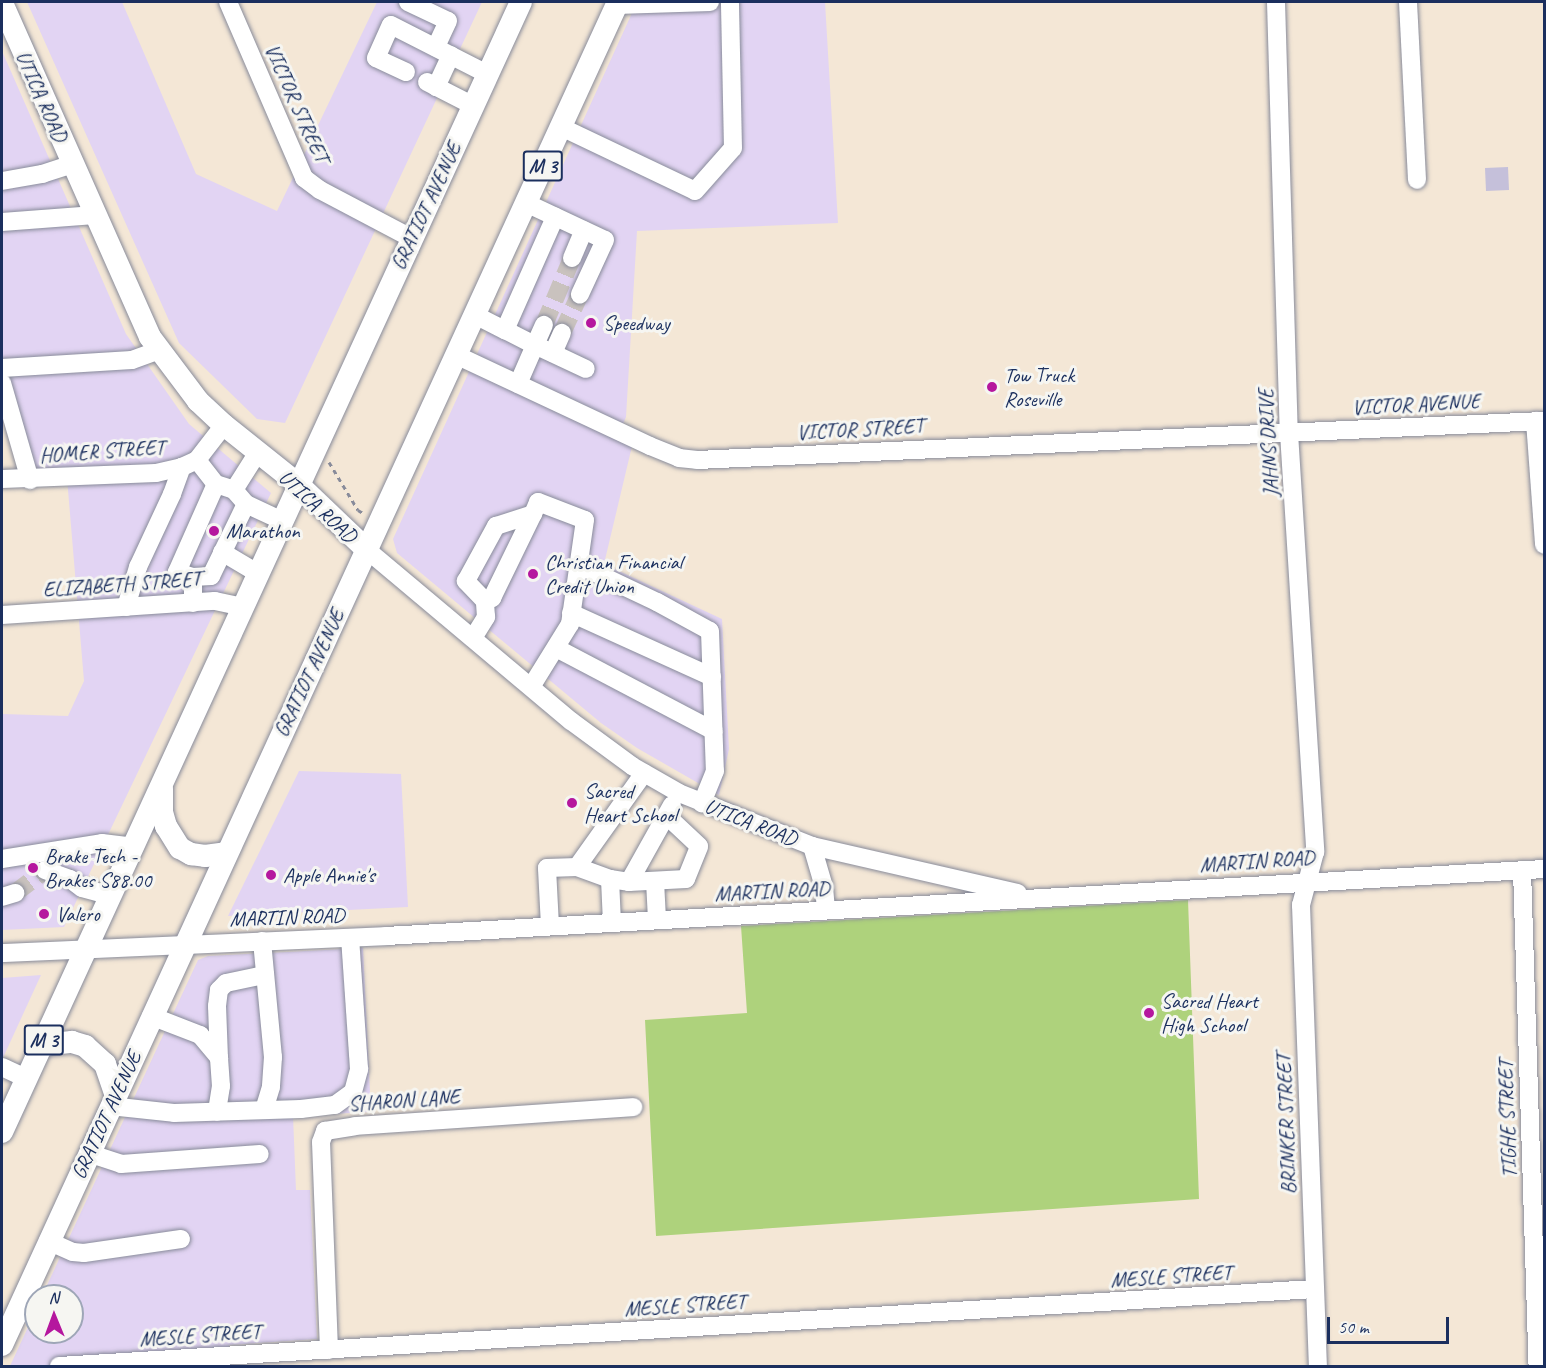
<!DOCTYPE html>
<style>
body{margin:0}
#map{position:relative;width:1546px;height:1368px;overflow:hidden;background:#f4e7d6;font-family:Caveat,sans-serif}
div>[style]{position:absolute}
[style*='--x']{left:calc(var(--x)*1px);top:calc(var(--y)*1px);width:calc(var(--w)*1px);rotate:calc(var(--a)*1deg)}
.built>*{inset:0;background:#e2d4f3}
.industrial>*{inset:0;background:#c5c0da}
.green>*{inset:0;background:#aed27c}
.minor-tunnel>*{height:18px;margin-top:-9px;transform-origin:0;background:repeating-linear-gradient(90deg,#c9c2be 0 18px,transparent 0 27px)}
.path>*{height:3px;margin-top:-1.5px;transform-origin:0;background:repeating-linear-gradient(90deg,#888b9a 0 4.5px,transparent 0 9px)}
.roads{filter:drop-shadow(0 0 2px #888b9a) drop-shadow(0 0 2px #888b9a)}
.minor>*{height:18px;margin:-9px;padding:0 9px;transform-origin:9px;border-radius:9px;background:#fff}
.major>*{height:22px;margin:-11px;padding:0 11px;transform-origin:11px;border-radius:11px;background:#fff}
.dots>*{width:16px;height:16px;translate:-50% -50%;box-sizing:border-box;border:3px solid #f6f6f2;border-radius:50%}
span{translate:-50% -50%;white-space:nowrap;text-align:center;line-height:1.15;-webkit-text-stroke:6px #f6f6f2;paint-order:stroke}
.shield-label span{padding:2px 4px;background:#f6f6f2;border:2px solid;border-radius:4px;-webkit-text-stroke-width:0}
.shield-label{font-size:20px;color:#1b2f5e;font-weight:700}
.street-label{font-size:21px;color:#1b2f5e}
.poi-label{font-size:21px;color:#1b2f5e}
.left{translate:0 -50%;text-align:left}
.frame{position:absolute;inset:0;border:3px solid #1b2f5e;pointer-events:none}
.north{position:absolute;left:24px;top:1284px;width:60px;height:60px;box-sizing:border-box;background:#f6f6f2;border:2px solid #9ea6b7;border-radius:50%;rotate:359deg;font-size:16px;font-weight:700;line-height:24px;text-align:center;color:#1b2f5e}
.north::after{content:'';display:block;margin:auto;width:21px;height:27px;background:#b5179e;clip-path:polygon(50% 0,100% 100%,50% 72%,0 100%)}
.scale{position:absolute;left:1327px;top:1317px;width:122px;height:27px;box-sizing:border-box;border:3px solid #1b2f5e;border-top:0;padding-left:8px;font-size:18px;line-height:21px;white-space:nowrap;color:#1b2f5e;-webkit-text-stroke:4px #f6f6f2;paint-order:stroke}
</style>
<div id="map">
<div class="built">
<i style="clip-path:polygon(27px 2px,122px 2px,196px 174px,277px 211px,377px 2px,482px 2px,285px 423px,257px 419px,179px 343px)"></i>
<i style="clip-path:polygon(637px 2px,825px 2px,838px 223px,637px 231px,626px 417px,618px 435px,633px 442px,604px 564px,722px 619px,729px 749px,719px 795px,637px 748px,601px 723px,397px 553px,393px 539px)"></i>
<i style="clip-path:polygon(2px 51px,126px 334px,189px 424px,271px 493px,64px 927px,2px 930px,2px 714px,68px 716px,84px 681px,67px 478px,30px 480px,2px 405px)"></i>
<i style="clip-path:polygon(299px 771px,401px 774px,408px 907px,228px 916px)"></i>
<i style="clip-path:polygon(363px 948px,371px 1112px,293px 1116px,296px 1190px,310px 1190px,317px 1339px,229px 1345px,230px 1366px,10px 1366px,36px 1310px,36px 1332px,72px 1332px,72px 1296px,42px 1296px,198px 960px,208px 956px)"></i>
<i style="clip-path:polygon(41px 975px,2px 1060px,2px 978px)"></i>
</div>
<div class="industrial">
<i style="clip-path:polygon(1508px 167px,1509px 190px,1486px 191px,1485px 168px)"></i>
</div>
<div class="green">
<i style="clip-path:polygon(1188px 900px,1199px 1199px,656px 1236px,645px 1020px,747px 1013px,741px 926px)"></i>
</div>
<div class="minor-tunnel">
<i style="--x:544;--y:325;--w:73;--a:-67.3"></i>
<i style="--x:562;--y:333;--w:43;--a:-65.2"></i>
<i style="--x:15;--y:893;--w:38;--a:-37"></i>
</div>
<div class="path">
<i style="--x:329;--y:462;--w:56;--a:58.9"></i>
<i style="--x:358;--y:510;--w:6;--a:31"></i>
</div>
<div class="roads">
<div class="minor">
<i style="--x:228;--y:2;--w:192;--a:66.6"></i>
<i style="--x:304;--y:178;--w:20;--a:37"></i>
<i style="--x:320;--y:190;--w:103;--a:27.8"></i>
<i style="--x:408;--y:2;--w:44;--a:25.4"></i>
<i style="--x:448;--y:21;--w:29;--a:115"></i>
<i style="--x:1276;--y:2;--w:431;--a:88.3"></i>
<i style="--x:1289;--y:433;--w:420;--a:86.4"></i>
<i style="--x:1315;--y:852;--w:55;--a:104.8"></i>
<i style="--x:1301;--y:905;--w:461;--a:87.9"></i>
<i style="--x:1408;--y:2;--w:178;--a:87.1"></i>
<i style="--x:617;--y:5;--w:93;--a:-1.8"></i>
<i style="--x:406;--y:72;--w:33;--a:-155"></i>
<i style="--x:376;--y:58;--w:36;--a:-66"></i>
<i style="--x:391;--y:25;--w:108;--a:27"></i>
<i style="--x:427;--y:82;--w:51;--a:27.1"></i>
<i style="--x:436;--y:87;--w:35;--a:-65"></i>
<i style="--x:561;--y:127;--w:148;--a:25.5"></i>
<i style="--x:695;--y:191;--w:57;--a:-48.5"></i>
<i style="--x:733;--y:148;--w:146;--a:-91.2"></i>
<i style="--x:2;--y:181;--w:41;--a:-9.9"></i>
<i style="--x:42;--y:174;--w:32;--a:-18"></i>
<i style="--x:526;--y:203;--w:87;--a:25.1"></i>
<i style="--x:605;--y:240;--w:60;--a:114.8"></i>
<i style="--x:2;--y:222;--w:93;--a:-4.3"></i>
<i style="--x:572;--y:258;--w:30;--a:-67"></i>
<i style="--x:475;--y:315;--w:34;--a:27"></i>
<i style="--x:505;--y:330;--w:124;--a:-66.1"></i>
<i style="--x:505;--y:330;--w:34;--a:27"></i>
<i style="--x:535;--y:345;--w:22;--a:-66"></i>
<i style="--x:553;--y:353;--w:22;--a:-66"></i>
<i style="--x:456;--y:355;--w:214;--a:25.1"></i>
<i style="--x:650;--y:446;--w:31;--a:22"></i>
<i style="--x:679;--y:458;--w:18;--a:6"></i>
<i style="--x:697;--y:460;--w:848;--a:-2.64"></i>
<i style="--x:2;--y:368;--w:130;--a:-3.5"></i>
<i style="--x:132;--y:360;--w:30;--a:-20"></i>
<i style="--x:2;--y:383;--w:101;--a:73.9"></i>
<i style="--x:518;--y:384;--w:43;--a:-66.4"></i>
<i style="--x:535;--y:345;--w:56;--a:25.2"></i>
<i style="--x:1535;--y:421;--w:124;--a:85.8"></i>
<i style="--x:197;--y:460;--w:31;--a:52"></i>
<i style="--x:216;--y:484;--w:19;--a:18"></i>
<i style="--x:234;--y:490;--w:18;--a:49"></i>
<i style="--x:246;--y:504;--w:40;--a:25"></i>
<i style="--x:2;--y:479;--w:154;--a:-2.2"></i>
<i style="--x:156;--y:473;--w:27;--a:-13"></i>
<i style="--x:182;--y:467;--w:17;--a:-25"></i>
<i style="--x:197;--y:460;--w:44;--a:-52.4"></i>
<i style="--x:234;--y:490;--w:45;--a:-57.7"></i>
<i style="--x:367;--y:550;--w:266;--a:40"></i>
<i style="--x:571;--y:721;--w:76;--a:36.4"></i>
<i style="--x:632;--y:766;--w:54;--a:29.9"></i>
<i style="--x:679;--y:793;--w:143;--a:21.7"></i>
<i style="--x:812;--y:846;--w:211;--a:12.9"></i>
<i style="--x:222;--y:552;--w:43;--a:30.7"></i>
<i style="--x:579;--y:565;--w:86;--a:25.4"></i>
<i style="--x:657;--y:602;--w:60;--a:28.7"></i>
<i style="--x:710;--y:631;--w:140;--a:88"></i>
<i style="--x:715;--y:771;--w:35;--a:112"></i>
<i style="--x:193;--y:577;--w:18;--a:-3"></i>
<i style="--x:211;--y:576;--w:80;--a:-64.1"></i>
<i style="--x:485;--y:601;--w:8;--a:-23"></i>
<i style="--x:492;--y:598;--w:93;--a:-64"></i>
<i style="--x:193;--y:603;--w:26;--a:-90"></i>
<i style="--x:193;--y:577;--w:17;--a:-163"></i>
<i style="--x:177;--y:572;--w:96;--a:-66.1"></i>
<i style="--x:126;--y:607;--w:42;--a:-73.3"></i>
<i style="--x:138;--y:567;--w:81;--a:-65"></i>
<i style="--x:172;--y:494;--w:29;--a:-70"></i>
<i style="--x:571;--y:613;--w:155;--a:24.4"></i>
<i style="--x:2;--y:615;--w:213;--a:-3.8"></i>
<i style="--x:215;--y:601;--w:30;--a:12"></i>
<i style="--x:473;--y:638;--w:25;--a:-58"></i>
<i style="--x:486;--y:617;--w:16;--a:-94"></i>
<i style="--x:485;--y:601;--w:28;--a:-134"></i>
<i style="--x:466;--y:581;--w:63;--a:-61.4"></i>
<i style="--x:496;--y:526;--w:39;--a:-18"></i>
<i style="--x:533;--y:514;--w:13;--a:-67"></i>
<i style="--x:538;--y:502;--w:50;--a:21"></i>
<i style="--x:585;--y:520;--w:105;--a:98.2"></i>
<i style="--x:570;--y:624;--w:74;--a:121.8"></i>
<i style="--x:556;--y:648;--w:178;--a:27.7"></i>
<i style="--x:644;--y:773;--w:115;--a:125.5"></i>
<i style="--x:577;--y:867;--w:35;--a:20"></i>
<i style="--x:610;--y:879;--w:19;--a:9"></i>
<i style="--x:629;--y:882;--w:57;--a:-3"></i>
<i style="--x:686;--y:879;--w:35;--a:-68"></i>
<i style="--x:699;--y:846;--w:45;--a:-136.8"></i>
<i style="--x:812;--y:846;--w:43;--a:73.7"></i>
<i style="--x:824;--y:887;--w:23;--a:85"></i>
<i style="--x:2;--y:859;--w:101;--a:-9.1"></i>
<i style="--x:102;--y:843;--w:31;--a:7"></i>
<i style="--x:45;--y:870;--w:27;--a:20"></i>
<i style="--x:70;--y:879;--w:15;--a:37"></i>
<i style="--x:82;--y:888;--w:30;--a:15"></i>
<i style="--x:1522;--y:870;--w:496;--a:88.2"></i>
<i style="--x:610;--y:879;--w:44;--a:87.4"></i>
<i style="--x:655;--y:881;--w:39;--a:87"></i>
<i style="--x:629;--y:882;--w:88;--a:-60.8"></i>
<i style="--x:2;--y:897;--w:14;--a:-17"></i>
<i style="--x:550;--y:926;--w:58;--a:-93"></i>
<i style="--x:547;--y:868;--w:30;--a:-2"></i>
<i style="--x:262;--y:941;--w:117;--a:84.6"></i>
<i style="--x:273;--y:1057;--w:30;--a:94"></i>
<i style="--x:271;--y:1087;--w:24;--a:107"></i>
<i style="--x:2;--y:953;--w:384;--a:-2.5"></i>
<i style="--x:386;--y:936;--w:1160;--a:-3.31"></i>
<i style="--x:151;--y:1016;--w:53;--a:21.2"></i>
<i style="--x:200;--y:1035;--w:30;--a:50"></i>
<i style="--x:219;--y:1058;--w:28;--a:86"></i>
<i style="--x:221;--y:1086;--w:26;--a:99"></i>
<i style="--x:219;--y:1058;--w:52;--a:-92.2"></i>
<i style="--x:217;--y:1006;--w:16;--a:-83"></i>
<i style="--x:219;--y:990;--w:10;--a:-45"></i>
<i style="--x:226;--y:983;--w:40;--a:-12"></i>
<i style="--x:2;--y:1067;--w:26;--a:25"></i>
<i style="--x:110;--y:1106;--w:64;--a:6.2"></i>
<i style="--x:174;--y:1113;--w:127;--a:-1.8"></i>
<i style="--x:301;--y:1109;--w:34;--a:-7"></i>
<i style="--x:335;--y:1105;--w:22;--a:-36"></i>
<i style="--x:353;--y:1092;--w:24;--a:-75"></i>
<i style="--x:359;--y:1069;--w:131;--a:-93.9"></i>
<i style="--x:88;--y:1153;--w:35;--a:18"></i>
<i style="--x:121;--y:1164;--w:139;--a:-4.1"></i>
<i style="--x:48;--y:1241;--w:27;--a:24"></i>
<i style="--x:73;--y:1252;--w:11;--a:5"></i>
<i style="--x:84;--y:1253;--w:98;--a:-8.2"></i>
<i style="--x:329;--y:1350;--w:208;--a:-92.2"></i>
<i style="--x:321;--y:1142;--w:12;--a:-70"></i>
<i style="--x:325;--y:1131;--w:30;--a:-9"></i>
<i style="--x:355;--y:1126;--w:279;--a:-3.9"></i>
<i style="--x:59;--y:1366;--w:1258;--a:-3.51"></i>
</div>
<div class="major">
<i style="--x:2;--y:3;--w:365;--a:66.1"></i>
<i style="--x:150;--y:337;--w:80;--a:53.1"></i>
<i style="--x:198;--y:401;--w:35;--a:43"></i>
<i style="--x:224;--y:425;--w:95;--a:38.6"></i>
<i style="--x:298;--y:484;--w:95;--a:43.7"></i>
<i style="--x:162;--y:789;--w:23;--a:90"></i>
<i style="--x:162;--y:812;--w:15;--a:74"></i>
<i style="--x:166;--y:826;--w:26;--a:58"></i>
<i style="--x:180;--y:848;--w:13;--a:29"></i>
<i style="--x:191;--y:854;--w:14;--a:8"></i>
<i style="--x:205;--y:856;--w:21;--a:-8"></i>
<i style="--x:42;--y:1045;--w:30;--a:-6"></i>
<i style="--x:72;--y:1042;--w:14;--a:17"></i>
<i style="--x:85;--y:1046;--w:27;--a:42"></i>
<i style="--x:105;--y:1064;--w:31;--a:71"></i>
<i style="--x:2;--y:1132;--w:1243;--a:-65.33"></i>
<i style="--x:2;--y:1345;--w:1478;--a:-65.36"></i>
</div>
</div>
<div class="dots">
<i style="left:591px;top:323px;background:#b5179e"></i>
<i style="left:992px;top:387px;background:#b5179e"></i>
<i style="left:214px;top:531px;background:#b5179e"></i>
<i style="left:533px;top:574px;background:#b5179e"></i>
<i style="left:572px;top:803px;background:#b5179e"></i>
<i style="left:33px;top:868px;background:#b5179e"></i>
<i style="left:271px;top:875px;background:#b5179e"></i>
<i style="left:44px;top:914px;background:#b5179e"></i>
<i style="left:1149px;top:1013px;background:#b5179e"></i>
</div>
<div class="shield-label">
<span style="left:543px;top:166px">M 3</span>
<span style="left:44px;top:1040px">M 3</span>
</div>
<div class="street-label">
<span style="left:42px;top:96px;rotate:66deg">UTICA ROAD</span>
<span style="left:297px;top:103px;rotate:66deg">VICTOR STREET</span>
<span style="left:426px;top:206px;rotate:-65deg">GRATIOT AVENUE</span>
<span style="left:1416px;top:404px;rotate:-3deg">VICTOR AVENUE</span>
<span style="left:860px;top:429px;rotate:-3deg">VICTOR STREET</span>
<span style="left:1268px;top:443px;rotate:-93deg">JAHNS DRIVE</span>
<span style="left:102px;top:451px;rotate:-4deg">HOMER STREET</span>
<span style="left:318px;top:506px;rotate:42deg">UTICA ROAD</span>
<span style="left:122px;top:584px;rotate:-4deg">ELIZABETH STREET</span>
<span style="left:309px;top:673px;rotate:-65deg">GRATIOT AVENUE</span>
<span style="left:751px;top:822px;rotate:21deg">UTICA ROAD</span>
<span style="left:1257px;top:861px;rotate:-4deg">MARTIN ROAD</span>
<span style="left:772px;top:891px;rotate:-3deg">MARTIN ROAD</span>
<span style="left:287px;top:917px;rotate:-2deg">MARTIN ROAD</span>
<span style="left:404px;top:1100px;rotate:-4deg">SHARON LANE</span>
<span style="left:106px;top:1115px;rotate:-65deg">GRATIOT AVENUE</span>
<span style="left:1507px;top:1119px;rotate:-92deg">TIGHE STREET</span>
<span style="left:1286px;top:1124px;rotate:-92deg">BRINKER STREET</span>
<span style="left:1171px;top:1276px;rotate:-4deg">MESLE STREET</span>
<span style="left:685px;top:1305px;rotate:-4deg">MESLE STREET</span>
<span style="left:200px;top:1335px;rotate:-4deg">MESLE STREET</span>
</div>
<div class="poi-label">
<span class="left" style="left:603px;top:323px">Speedway</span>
<span class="left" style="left:1004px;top:387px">Tow Truck<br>Roseville</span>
<span class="left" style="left:226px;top:531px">Marathon</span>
<span class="left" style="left:545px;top:574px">Christian Financial<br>Credit Union</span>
<span class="left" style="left:584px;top:803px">Sacred<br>Heart School</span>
<span class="left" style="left:45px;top:868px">Brake Tech -<br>Brakes S88.00</span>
<span class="left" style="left:283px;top:875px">Apple Annie's</span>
<span class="left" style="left:56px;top:914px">Valero</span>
<span class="left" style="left:1161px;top:1013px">Sacred Heart<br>High School</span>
</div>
<div class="frame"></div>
<div class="north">N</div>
<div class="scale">50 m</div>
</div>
